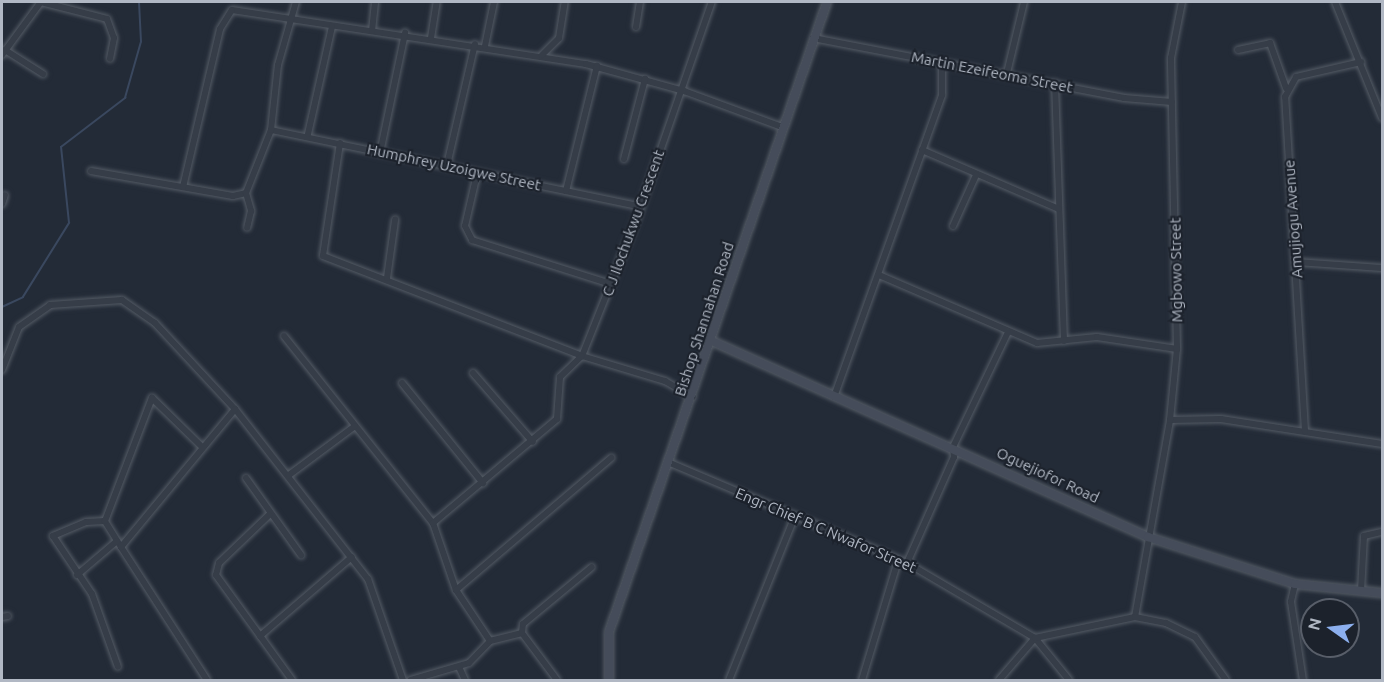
<!DOCTYPE html>
<style>
body{margin:0}
#map{position:relative;width:1384px;height:682px;overflow:hidden;background:#232b37;font-family:Ubuntu,sans-serif}
div>[style]{position:absolute}
[style*='--x']{left:calc(var(--x)*1px);top:calc(var(--y)*1px);width:calc(var(--w)*1px);rotate:calc(var(--a)*1deg)}
.stream>*{height:1.5px;margin:-0.75px;padding:0 0.75px;transform-origin:0.75px;border-radius:0.75px;background:#3a485f}
.roads{filter:drop-shadow(0 0 2px #545b65) drop-shadow(0 0 2px #545b65)}
.street>*{height:6px;margin:-3px;padding:0 3px;transform-origin:3px;border-radius:3px;background:#363d48}
.secondary>*{height:8px;margin:-4px;padding:0 4px;transform-origin:4px;border-radius:4px;background:#454c5a}
span{translate:-50% -50%;white-space:nowrap;text-align:center;line-height:1.15;-webkit-text-stroke:4.5px #1c222c;paint-order:stroke}
.street-label{font-size:15px;color:#b1b8c4}
.frame{position:absolute;inset:0;border:3px solid #b1b8c4;pointer-events:none}
.north{position:absolute;left:1300px;top:598px;width:60px;height:60px;box-sizing:border-box;background:#1c222c;border:2px solid #585e69;border-radius:50%;rotate:284deg;font-size:16px;font-weight:700;line-height:24px;text-align:center;color:#b1b8c4}
.north::after{content:'';display:block;margin:auto;width:21px;height:27px;background:#8cafee;clip-path:polygon(50% 0,100% 100%,50% 72%,0 100%)}
</style>
<div id="map">
<div class="stream">
<i style="--x:2;--y:307;--w:23;--a:-25"></i>
<i style="--x:23;--y:297;--w:87;--a:-58.1"></i>
<i style="--x:69;--y:223;--w:76;--a:-96"></i>
<i style="--x:61;--y:147;--w:81;--a:-37.4"></i>
<i style="--x:125;--y:98;--w:58;--a:-74.1"></i>
<i style="--x:141;--y:42;--w:40;--a:-92.9"></i>
</div>
<div class="roads">
<div class="street">
<i style="--x:41;--y:2;--w:68;--a:14.4"></i>
<i style="--x:107;--y:19;--w:20;--a:70"></i>
<i style="--x:114;--y:38;--w:21;--a:101"></i>
<i style="--x:1335;--y:2;--w:125;--a:67.9"></i>
<i style="--x:232;--y:10;--w:358;--a:8.7"></i>
<i style="--x:586;--y:64;--w:102;--a:15.4"></i>
<i style="--x:684;--y:91;--w:104;--a:20.2"></i>
<i style="--x:636;--y:27;--w:25;--a:-81"></i>
<i style="--x:372;--y:31;--w:29;--a:-84"></i>
<i style="--x:431;--y:38;--w:36;--a:-81"></i>
<i style="--x:813;--y:38;--w:317;--a:10.9"></i>
<i style="--x:1124;--y:98;--w:48;--a:4.8"></i>
<i style="--x:485;--y:46;--w:45;--a:-78.4"></i>
<i style="--x:5;--y:50;--w:45;--a:32.3"></i>
<i style="--x:1238;--y:50;--w:33;--a:-12"></i>
<i style="--x:1270;--y:43;--w:48;--a:70.4"></i>
<i style="--x:2;--y:55;--w:66;--a:-53.7"></i>
<i style="--x:542;--y:55;--w:24;--a:-45"></i>
<i style="--x:559;--y:38;--w:36;--a:-81"></i>
<i style="--x:1007;--y:73;--w:73;--a:-76.5"></i>
<i style="--x:1055;--y:83;--w:258;--a:88"></i>
<i style="--x:271;--y:130;--w:374;--a:11.7"></i>
<i style="--x:308;--y:134;--w:110;--a:-77.4"></i>
<i style="--x:340;--y:143;--w:114;--a:98.6"></i>
<i style="--x:323;--y:256;--w:278;--a:21.1"></i>
<i style="--x:582;--y:356;--w:87;--a:16.8"></i>
<i style="--x:665;--y:381;--w:32;--a:30"></i>
<i style="--x:922;--y:150;--w:149;--a:23.3"></i>
<i style="--x:380;--y:153;--w:123;--a:-78.2"></i>
<i style="--x:624;--y:159;--w:83;--a:-75.3"></i>
<i style="--x:447;--y:165;--w:124;--a:-77"></i>
<i style="--x:91;--y:171;--w:144;--a:10"></i>
<i style="--x:233;--y:196;--w:13;--a:-13"></i>
<i style="--x:246;--y:193;--w:68;--a:-68.4"></i>
<i style="--x:271;--y:130;--w:65;--a:-83.9"></i>
<i style="--x:278;--y:65;--w:66;--a:-74.1"></i>
<i style="--x:477;--y:174;--w:53;--a:103"></i>
<i style="--x:465;--y:226;--w:16;--a:63"></i>
<i style="--x:472;--y:240;--w:146;--a:17.6"></i>
<i style="--x:183;--y:187;--w:162;--a:-76.8"></i>
<i style="--x:220;--y:29;--w:22;--a:-58"></i>
<i style="--x:566;--y:191;--w:129;--a:-76.1"></i>
<i style="--x:246;--y:193;--w:19;--a:74"></i>
<i style="--x:251;--y:211;--w:17;--a:103"></i>
<i style="--x:2;--y:204;--w:9;--a:-72"></i>
<i style="--x:953;--y:226;--w:56;--a:-65.7"></i>
<i style="--x:1296;--y:262;--w:86;--a:4"></i>
<i style="--x:879;--y:275;--w:172;--a:23.3"></i>
<i style="--x:1037;--y:343;--w:60;--a:-5.7"></i>
<i style="--x:1097;--y:337;--w:81;--a:8.5"></i>
<i style="--x:387;--y:278;--w:59;--a:-82.1"></i>
<i style="--x:284;--y:336;--w:239;--a:51.5"></i>
<i style="--x:433;--y:523;--w:71;--a:71.1"></i>
<i style="--x:456;--y:590;--w:61;--a:56.3"></i>
<i style="--x:582;--y:356;--w:149;--a:-68.3"></i>
<i style="--x:637;--y:218;--w:229;--a:-70.9"></i>
<i style="--x:2;--y:370;--w:46;--a:-68.4"></i>
<i style="--x:19;--y:327;--w:38;--a:-35"></i>
<i style="--x:50;--y:305;--w:72;--a:-4"></i>
<i style="--x:122;--y:300;--w:40;--a:34.9"></i>
<i style="--x:155;--y:323;--w:117;--a:47.1"></i>
<i style="--x:235;--y:409;--w:216;--a:52"></i>
<i style="--x:368;--y:579;--w:107;--a:70.9"></i>
<i style="--x:473;--y:373;--w:91;--a:49"></i>
<i style="--x:402;--y:383;--w:129;--a:51"></i>
<i style="--x:834;--y:397;--w:321;--a:-70.3"></i>
<i style="--x:942;--y:95;--w:32;--a:-90"></i>
<i style="--x:1170;--y:420;--w:51;--a:-1.1"></i>
<i style="--x:1221;--y:419;--w:163;--a:8.8"></i>
<i style="--x:1305;--y:431;--w:335;--a:-93.4"></i>
<i style="--x:1285;--y:97;--w:23;--a:-61"></i>
<i style="--x:1296;--y:77;--w:67;--a:-13"></i>
<i style="--x:670;--y:463;--w:257;--a:22.9"></i>
<i style="--x:907;--y:563;--w:148;--a:30.4"></i>
<i style="--x:1035;--y:638;--w:54;--a:51"></i>
<i style="--x:289;--y:475;--w:82;--a:-36.6"></i>
<i style="--x:246;--y:478;--w:95;--a:54.5"></i>
<i style="--x:269;--y:515;--w:69;--a:136.2"></i>
<i style="--x:219;--y:563;--w:12;--a:104"></i>
<i style="--x:216;--y:575;--w:130;--a:54.1"></i>
<i style="--x:105;--y:521;--w:19;--a:177"></i>
<i style="--x:86;--y:522;--w:36;--a:157"></i>
<i style="--x:53;--y:536;--w:70;--a:56.1"></i>
<i style="--x:92;--y:594;--w:77;--a:70.4"></i>
<i style="--x:433;--y:523;--w:162;--a:-40"></i>
<i style="--x:557;--y:419;--w:42;--a:-85.9"></i>
<i style="--x:560;--y:377;--w:30;--a:-44"></i>
<i style="--x:121;--y:547;--w:31;--a:-122"></i>
<i style="--x:105;--y:521;--w:132;--a:-69.1"></i>
<i style="--x:152;--y:398;--w:70;--a:44.4"></i>
<i style="--x:907;--y:563;--w:116;--a:-66.1"></i>
<i style="--x:954;--y:457;--w:10;--a:-96"></i>
<i style="--x:953;--y:447;--w:127;--a:-64.4"></i>
<i style="--x:77;--y:575;--w:52;--a:-40.4"></i>
<i style="--x:1295;--y:584;--w:18;--a:103"></i>
<i style="--x:1291;--y:602;--w:79;--a:81.3"></i>
<i style="--x:456;--y:590;--w:204;--a:-40.4"></i>
<i style="--x:1361;--y:591;--w:55;--a:-86.9"></i>
<i style="--x:1364;--y:536;--w:18;--a:-13"></i>
<i style="--x:2;--y:617;--w:6;--a:-9"></i>
<i style="--x:1135;--y:617;--w:200;--a:-79.9"></i>
<i style="--x:1170;--y:420;--w:71;--a:-84.4"></i>
<i style="--x:1177;--y:349;--w:291;--a:-91.2"></i>
<i style="--x:1171;--y:58;--w:57;--a:-78.9"></i>
<i style="--x:260;--y:636;--w:121;--a:-40.7"></i>
<i style="--x:459;--y:667;--w:14;--a:65"></i>
<i style="--x:207;--y:680;--w:158;--a:-122.9"></i>
<i style="--x:121;--y:547;--w:179;--a:-50.4"></i>
<i style="--x:411;--y:680;--w:60;--a:-16.3"></i>
<i style="--x:469;--y:663;--w:30;--a:-46"></i>
<i style="--x:490;--y:641;--w:33;--a:-14"></i>
<i style="--x:557;--y:680;--w:59;--a:-126.7"></i>
<i style="--x:522;--y:633;--w:9;--a:-84"></i>
<i style="--x:523;--y:624;--w:89;--a:-39.6"></i>
<i style="--x:729;--y:680;--w:175;--a:-68.1"></i>
<i style="--x:862;--y:680;--w:124;--a:-73.2"></i>
<i style="--x:999;--y:680;--w:55;--a:-49.4"></i>
<i style="--x:1035;--y:638;--w:102;--a:-11.9"></i>
<i style="--x:1135;--y:617;--w:32;--a:11"></i>
<i style="--x:1166;--y:623;--w:32;--a:26"></i>
<i style="--x:1195;--y:637;--w:53;--a:54.2"></i>
</div>
<div class="secondary">
<i style="--x:714;--y:342;--w:476;--a:24.2"></i>
<i style="--x:1148;--y:537;--w:154;--a:17.7"></i>
<i style="--x:1295;--y:584;--w:87;--a:5.9"></i>
<i style="--x:609;--y:680;--w:48;--a:-90"></i>
<i style="--x:609;--y:632;--w:667;--a:-70.91"></i>
</div>
</div>
<div class="street-label">
<span style="left:992px;top:72px;rotate:11deg">Martin Ezeifeoma Street</span>
<span style="left:454px;top:167px;rotate:12deg">Humphrey Uzoigwe Street</span>
<span style="left:1293px;top:219px;rotate:-94deg">Amujiogu Avenue</span>
<span style="left:633px;top:223px;rotate:-70deg">C J Ilochukwu Crescent</span>
<span style="left:1176px;top:270px;rotate:-91deg">Mgbowo Street</span>
<span style="left:704px;top:319px;rotate:-72deg">Bishop Shannahan Road</span>
<span style="left:1048px;top:475px;rotate:25deg">Oguejiofor Road</span>
<span style="left:826px;top:530px;rotate:23deg">Engr Chief B C Nwafor Street</span>
</div>
<div class="frame"></div>
<div class="north">N</div>
</div>
